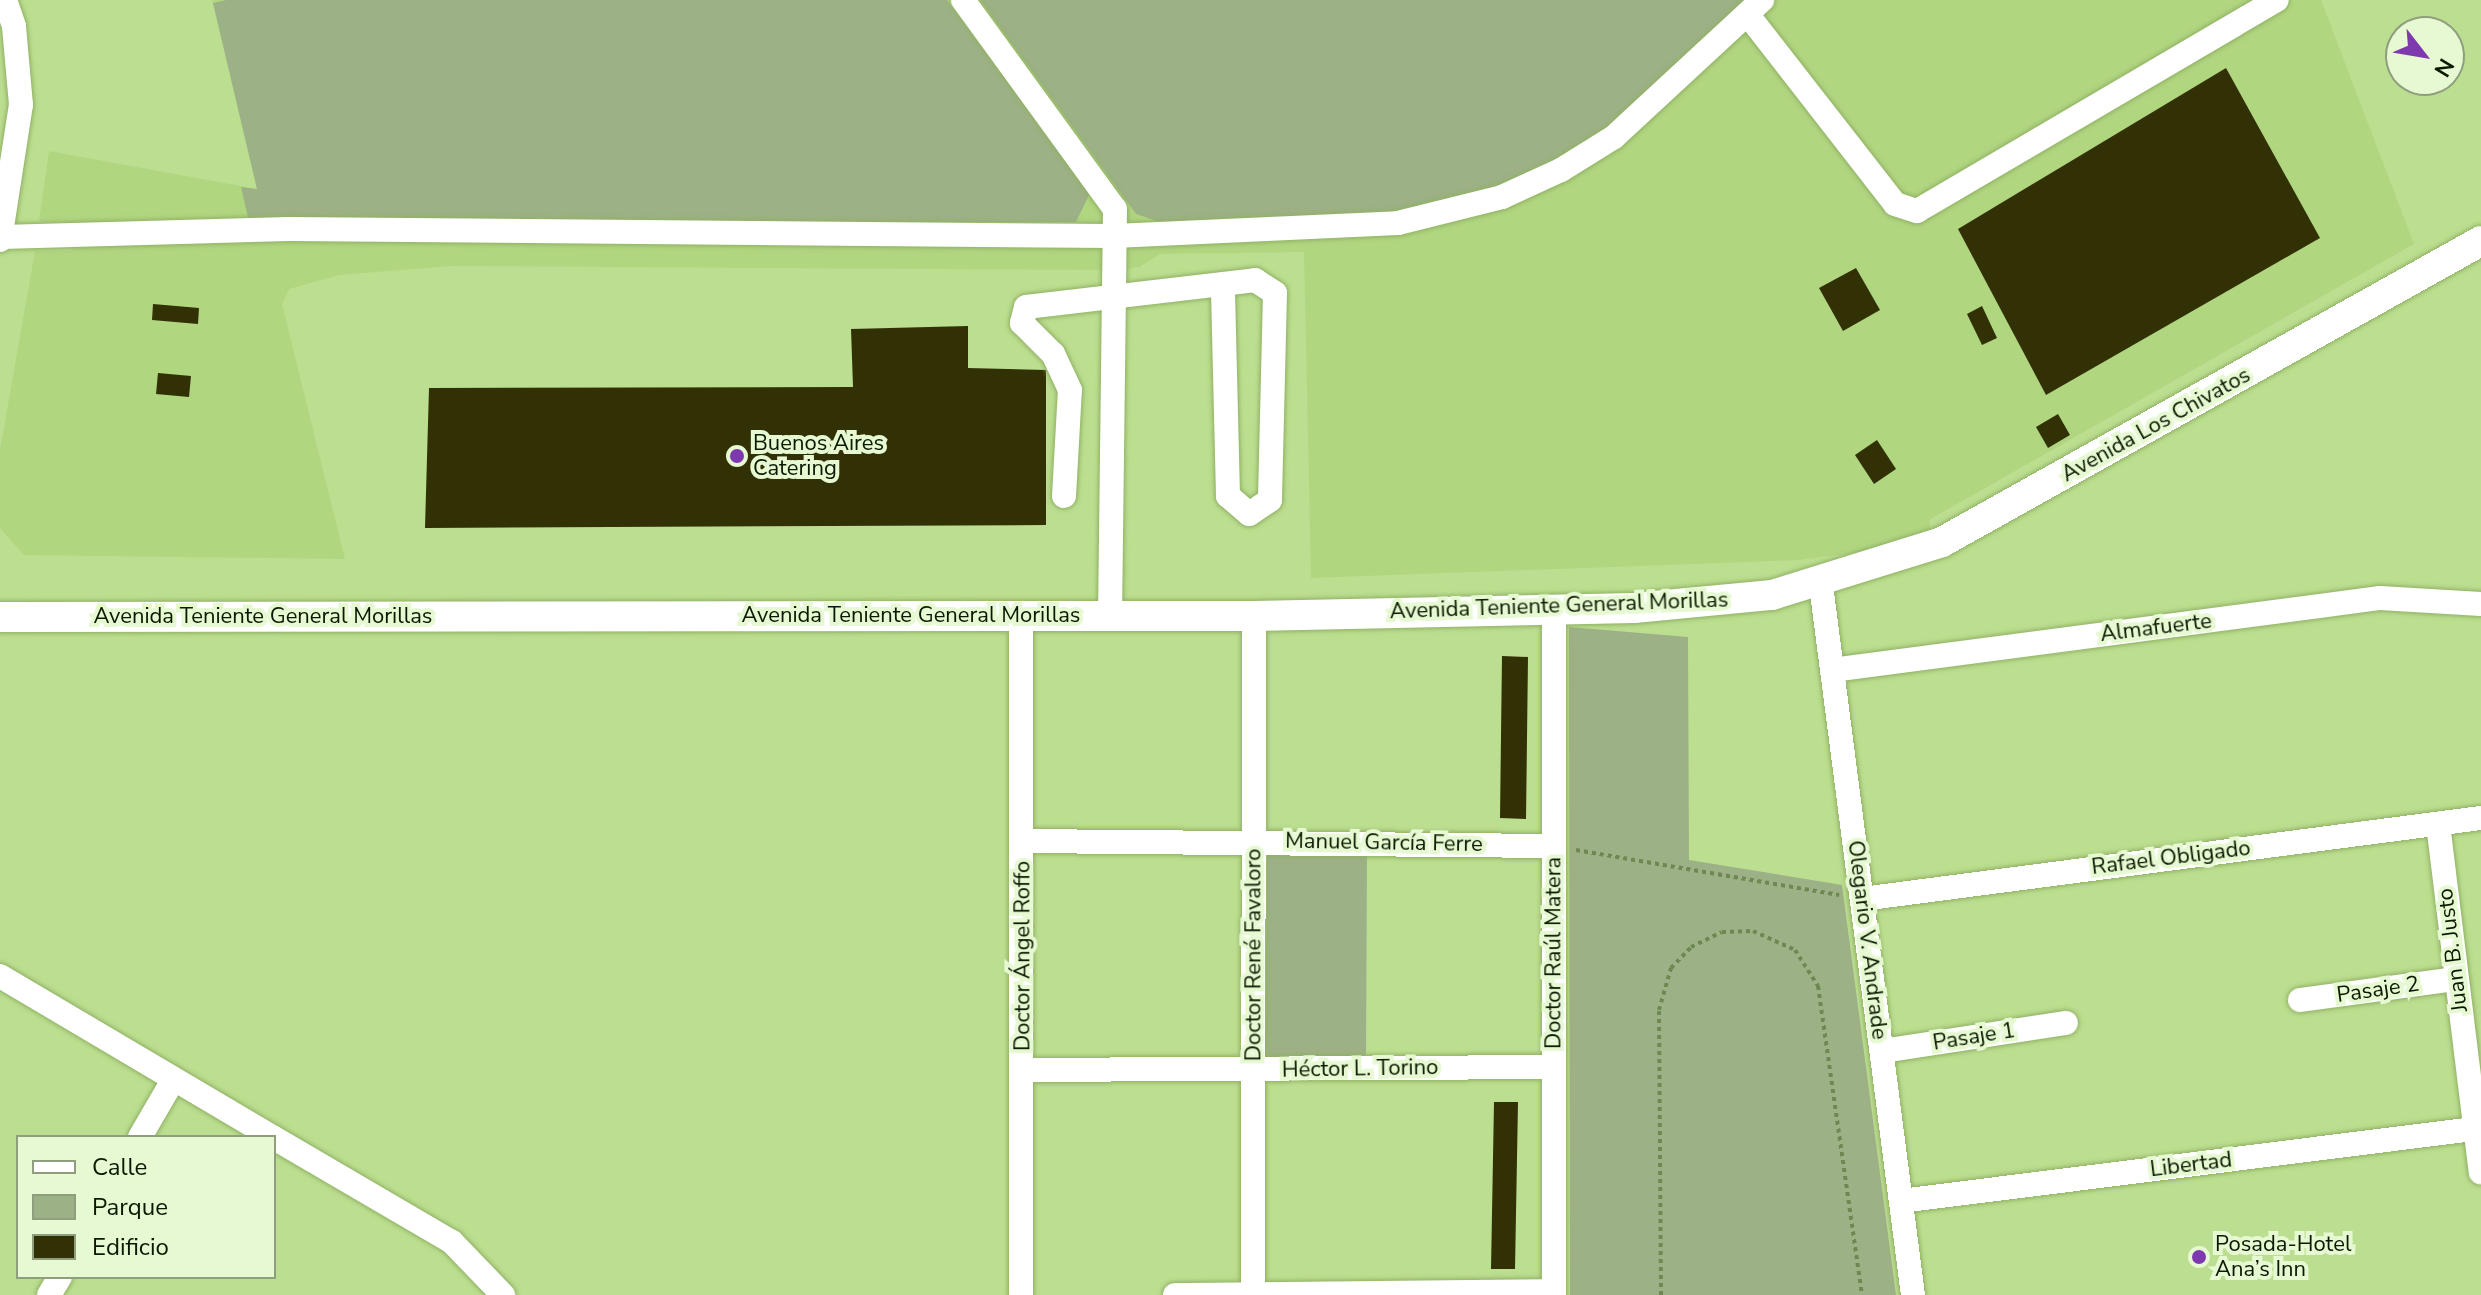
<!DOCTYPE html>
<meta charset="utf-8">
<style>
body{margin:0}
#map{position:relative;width:2481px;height:1295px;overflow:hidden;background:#bcde90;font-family:"Nunito Sans",sans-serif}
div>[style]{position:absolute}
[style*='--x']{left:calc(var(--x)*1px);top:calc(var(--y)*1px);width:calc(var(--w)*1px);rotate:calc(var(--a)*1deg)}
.built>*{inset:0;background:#b1d680}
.green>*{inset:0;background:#9db186}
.building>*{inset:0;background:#323106}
.path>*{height:4px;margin-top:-2px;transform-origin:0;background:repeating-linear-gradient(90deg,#6f8851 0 4px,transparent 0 8px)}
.roads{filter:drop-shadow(0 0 2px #90b164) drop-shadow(0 0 2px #90b164)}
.minor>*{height:24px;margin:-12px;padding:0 12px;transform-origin:12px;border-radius:12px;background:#fff}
.major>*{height:30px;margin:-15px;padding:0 15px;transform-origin:15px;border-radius:15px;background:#fff}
.dots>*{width:22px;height:22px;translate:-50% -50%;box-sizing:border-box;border:4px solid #e6f9d2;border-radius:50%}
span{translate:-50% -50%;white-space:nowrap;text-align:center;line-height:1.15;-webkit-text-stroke:8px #e6f9d2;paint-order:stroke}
.street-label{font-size:22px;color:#0c1800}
.poi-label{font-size:22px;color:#0c1800}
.left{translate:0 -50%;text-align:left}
.legend{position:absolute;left:16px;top:1135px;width:260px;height:144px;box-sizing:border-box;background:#e6f9d2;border:2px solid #8f9f7e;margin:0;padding:10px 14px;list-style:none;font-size:24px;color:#0c1800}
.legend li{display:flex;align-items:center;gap:16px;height:40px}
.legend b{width:40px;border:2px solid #8f9f7e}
.north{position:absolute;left:2385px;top:16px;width:80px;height:80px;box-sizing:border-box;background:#e6f9d2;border:2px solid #8f9f7e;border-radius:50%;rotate:121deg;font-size:22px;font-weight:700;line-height:32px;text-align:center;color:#0c1800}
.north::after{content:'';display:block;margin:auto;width:28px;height:36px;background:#7d39ad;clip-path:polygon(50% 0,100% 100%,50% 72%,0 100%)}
</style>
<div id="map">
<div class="built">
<i style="clip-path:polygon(212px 0,2321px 0,2414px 244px,1929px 520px,1931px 533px,1867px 551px,1799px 560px,1311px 578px,1304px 252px,1160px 254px,1139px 267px,1114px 270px,450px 266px,339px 275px,289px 289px,282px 304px,345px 559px,24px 555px,0 528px,0 450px,35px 251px,72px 251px,74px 238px,75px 223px,39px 221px,49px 151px,257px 189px)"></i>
</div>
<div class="green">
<i style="clip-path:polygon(226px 0,947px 0,1090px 193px,1076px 222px,249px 222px,241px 187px,257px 189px,213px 3px)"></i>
<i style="clip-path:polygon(980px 0,1752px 0,1613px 131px,1507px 189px,1390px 218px,1163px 223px,1136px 214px)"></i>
<i style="clip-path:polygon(1569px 627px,1688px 637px,1689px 860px,1842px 885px,1896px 1295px,1570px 1295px)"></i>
<i style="clip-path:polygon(1267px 852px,1367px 852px,1366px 1057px,1265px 1057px)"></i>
</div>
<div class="building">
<i style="clip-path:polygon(2226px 68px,2320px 238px,2046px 395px,1958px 229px)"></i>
<i style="clip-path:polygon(1856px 268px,1880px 310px,1843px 331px,1819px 288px)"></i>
<i style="clip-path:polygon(153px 304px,199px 308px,198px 324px,152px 320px)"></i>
<i style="clip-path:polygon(1982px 306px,1997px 338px,1982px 345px,1967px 314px)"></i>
<i style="clip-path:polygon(968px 326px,968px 368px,1046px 370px,1046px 525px,425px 528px,429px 388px,853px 387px,851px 329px)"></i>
<i style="clip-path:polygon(158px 373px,191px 376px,189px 397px,156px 394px)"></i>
<i style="clip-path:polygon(2058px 414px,2070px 435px,2048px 448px,2036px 427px)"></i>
<i style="clip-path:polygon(1877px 440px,1896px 469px,1874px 484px,1855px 455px)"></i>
<i style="clip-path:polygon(1502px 656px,1528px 657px,1526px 819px,1500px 818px)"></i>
<i style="clip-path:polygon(1494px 1102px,1518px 1102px,1515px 1269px,1491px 1269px)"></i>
</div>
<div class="path">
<i style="--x:1576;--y:850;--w:267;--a:9.7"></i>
<i style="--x:1661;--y:1295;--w:285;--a:-90.4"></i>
<i style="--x:1659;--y:1010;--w:44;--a:-74.1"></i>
<i style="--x:1671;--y:968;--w:29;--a:-46"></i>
<i style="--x:1691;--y:947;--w:34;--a:-26"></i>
<i style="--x:1722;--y:932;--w:31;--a:-2"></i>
<i style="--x:1753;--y:931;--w:46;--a:24.3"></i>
<i style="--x:1795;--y:950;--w:43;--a:57.4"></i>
<i style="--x:1818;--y:986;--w:312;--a:81.9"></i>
</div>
<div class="roads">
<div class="minor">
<i style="--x:963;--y:0;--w:258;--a:54"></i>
<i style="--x:1115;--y:209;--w:407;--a:90.7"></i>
<i style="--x:1748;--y:15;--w:239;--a:52.1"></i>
<i style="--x:1895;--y:204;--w:23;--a:18"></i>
<i style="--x:1917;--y:211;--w:417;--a:-30.4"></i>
<i style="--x:1;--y:237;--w:287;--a:-1.6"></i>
<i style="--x:288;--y:229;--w:826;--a:0.49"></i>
<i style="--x:1114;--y:236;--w:284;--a:-2.6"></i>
<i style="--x:1398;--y:223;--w:107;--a:-14"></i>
<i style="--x:1502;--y:197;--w:65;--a:-24.6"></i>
<i style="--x:1561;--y:170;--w:62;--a:-31.9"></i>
<i style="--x:1614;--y:137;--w:202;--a:-42.8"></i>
<i style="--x:0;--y:240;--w:137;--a:-81.2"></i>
<i style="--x:21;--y:105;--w:79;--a:-95.1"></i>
<i style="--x:14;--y:26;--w:28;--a:-109"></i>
<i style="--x:1064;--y:496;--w:106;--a:-86.8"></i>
<i style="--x:1070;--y:390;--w:40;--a:-115"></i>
<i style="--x:1053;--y:354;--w:44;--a:-135"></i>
<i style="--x:1022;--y:323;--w:16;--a:-76"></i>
<i style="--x:1026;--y:307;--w:231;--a:-6.7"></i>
<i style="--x:1255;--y:280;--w:24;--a:33"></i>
<i style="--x:1275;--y:293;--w:207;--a:91.4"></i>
<i style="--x:1270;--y:500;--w:25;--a:146"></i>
<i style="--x:1249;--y:514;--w:28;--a:-139"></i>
<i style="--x:1228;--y:496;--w:211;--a:-91.4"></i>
<i style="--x:1821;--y:585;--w:716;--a:82.62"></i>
<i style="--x:1554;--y:610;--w:685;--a:90"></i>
<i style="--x:1021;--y:617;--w:678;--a:90"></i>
<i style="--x:1832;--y:670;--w:553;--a:-7.49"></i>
<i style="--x:2380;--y:598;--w:101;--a:3.4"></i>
<i style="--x:2438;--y:824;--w:351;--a:83"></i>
<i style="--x:1023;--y:841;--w:531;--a:0.54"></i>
<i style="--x:1862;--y:899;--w:624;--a:-7.46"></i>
<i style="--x:0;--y:976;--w:316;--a:30.6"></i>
<i style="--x:2300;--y:1000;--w:157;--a:-7.7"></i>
<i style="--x:1882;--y:1051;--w:186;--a:-8.7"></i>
<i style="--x:1022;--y:1070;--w:532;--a:-0.32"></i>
<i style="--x:140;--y:1137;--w:66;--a:-59.9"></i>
<i style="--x:274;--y:1138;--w:206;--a:30.3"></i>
<i style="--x:452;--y:1242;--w:74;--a:46.1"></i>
<i style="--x:1901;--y:1201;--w:585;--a:-7.17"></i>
<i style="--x:49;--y:1295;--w:21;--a:-59"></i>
<i style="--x:1175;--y:1295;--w:379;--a:-0.6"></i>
<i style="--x:1253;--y:1295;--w:679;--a:-89.92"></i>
</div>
<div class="major">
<i style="--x:0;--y:617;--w:1254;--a:-0.05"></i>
<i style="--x:1254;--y:616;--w:380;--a:-1.2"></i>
<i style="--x:1634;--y:608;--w:139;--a:-5.4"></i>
<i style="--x:1772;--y:595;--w:178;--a:-17.3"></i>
<i style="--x:1942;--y:542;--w:617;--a:-29.18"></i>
</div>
</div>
<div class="dots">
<i style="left:737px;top:456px;background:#7d39ad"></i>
<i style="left:2199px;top:1257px;background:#7d39ad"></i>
</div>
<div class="street-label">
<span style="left:2156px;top:425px;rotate:-29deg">Avenida Los Chivatos</span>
<span style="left:1559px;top:606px;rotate:-2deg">Avenida Teniente General Morillas</span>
<span style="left:911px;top:616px">Avenida Teniente General Morillas</span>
<span style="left:263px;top:617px">Avenida Teniente General Morillas</span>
<span style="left:2156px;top:628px;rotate:-7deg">Almafuerte</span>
<span style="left:1384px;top:843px;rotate:1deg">Manuel García Ferre</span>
<span style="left:2171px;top:858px;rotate:-7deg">Rafael Obligado</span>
<span style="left:1867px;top:940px;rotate:83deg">Olegario V. Andrade</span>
<span style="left:2453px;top:950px;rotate:-97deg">Juan B. Justo</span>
<span style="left:1554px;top:953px;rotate:-90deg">Doctor Raúl Matera</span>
<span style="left:1254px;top:955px;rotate:-90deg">Doctor René Favaloro</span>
<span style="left:1023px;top:956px;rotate:-90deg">Doctor Ángel Roffo</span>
<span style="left:2378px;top:990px;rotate:-8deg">Pasaje 2</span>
<span style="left:1974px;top:1037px;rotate:-9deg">Pasaje 1</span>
<span style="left:1360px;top:1069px;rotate:-1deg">Héctor L. Torino</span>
<span style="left:2191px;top:1165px;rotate:-7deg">Libertad</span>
</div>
<div class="poi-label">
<span class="left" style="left:753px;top:456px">Buenos Aires<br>Catering</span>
<span class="left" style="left:2215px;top:1257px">Posada-Hotel<br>Ana’s Inn</span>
</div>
<ul class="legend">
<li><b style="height:10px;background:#fff"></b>Calle</li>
<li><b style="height:22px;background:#9db186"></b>Parque</li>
<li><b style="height:22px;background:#323106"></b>Edificio</li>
</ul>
<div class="north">N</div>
</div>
